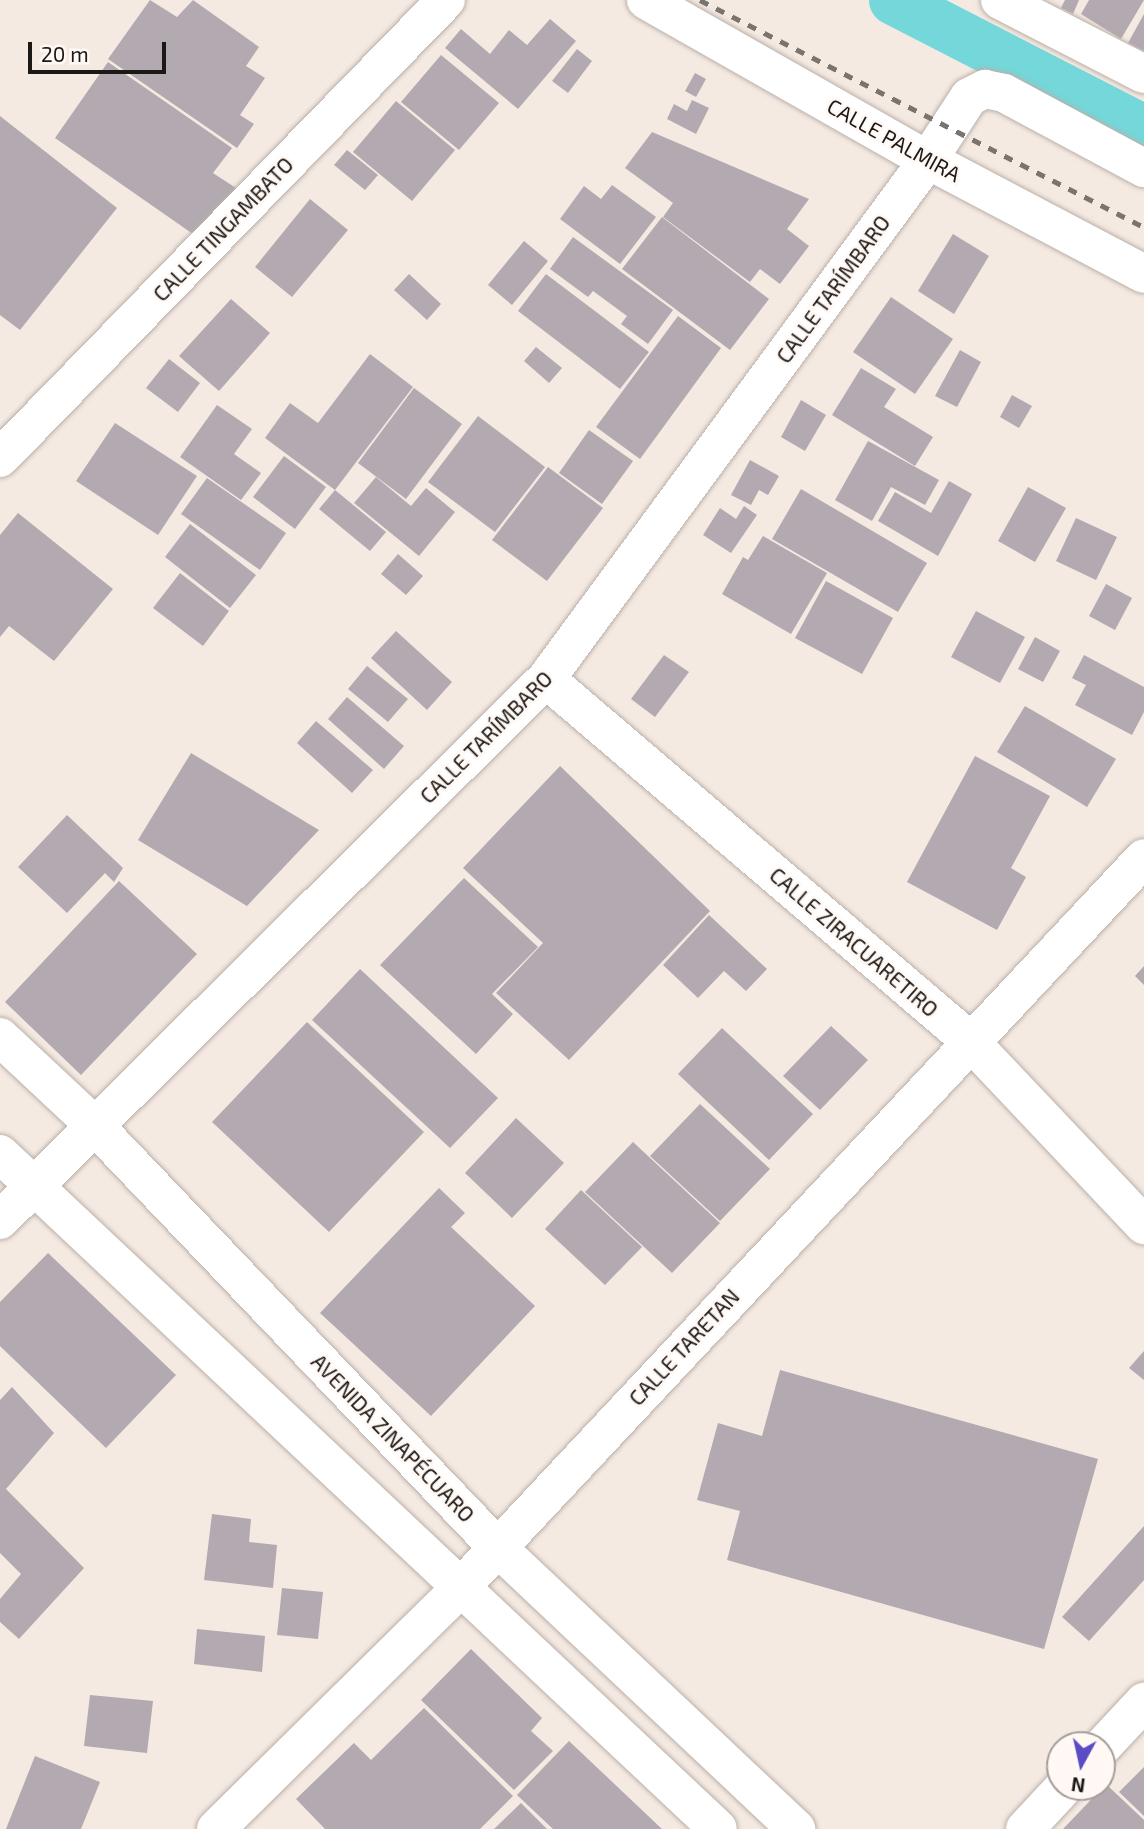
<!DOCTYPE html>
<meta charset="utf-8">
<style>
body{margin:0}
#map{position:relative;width:1144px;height:1829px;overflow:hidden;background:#f5eae2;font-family:"Exo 2",sans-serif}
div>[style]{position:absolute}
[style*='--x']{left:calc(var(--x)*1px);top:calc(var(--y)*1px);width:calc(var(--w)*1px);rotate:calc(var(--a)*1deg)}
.canal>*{height:49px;margin:-24.5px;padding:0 24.5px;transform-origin:24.5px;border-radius:24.5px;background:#74d7da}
.building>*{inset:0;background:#b3a9b0}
.roads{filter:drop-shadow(0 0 2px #bab0a9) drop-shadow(0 0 2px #bab0a9)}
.minor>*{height:38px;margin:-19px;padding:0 19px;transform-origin:19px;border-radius:19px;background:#fff}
.rail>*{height:5px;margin-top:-2.5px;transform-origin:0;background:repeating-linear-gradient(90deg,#7a746f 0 9px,transparent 0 18px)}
span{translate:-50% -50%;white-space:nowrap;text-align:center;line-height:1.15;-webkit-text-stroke:5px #fff8f4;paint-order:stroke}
.street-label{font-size:21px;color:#1b1815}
.north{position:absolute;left:1046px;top:1731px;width:70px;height:70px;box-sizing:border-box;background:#fff8f4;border:2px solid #a49e9b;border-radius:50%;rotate:188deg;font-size:19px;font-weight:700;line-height:28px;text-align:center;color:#1b1815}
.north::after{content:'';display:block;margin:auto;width:24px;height:32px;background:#5a4cc5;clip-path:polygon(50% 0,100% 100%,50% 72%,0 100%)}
.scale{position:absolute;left:28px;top:42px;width:138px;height:32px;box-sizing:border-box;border:4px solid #1b1815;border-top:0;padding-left:9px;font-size:21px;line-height:24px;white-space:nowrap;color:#1b1815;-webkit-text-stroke:5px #fff8f4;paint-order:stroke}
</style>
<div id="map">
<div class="canal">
<i style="--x:893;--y:0;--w:282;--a:27.2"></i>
</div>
<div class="building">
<i style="clip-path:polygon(150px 0,177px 17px,193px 0,259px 47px,246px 66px,265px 78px,240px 115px,254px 124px,237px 148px,108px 59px)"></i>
<i style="clip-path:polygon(1065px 0,1079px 0,1073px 14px,1061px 8px)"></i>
<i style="clip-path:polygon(1089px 0,1144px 0,1121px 39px,1081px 14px)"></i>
<i style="clip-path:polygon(1144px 14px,1144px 51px,1128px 43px)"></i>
<i style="clip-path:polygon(550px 19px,576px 41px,518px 109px,445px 48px,461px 29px,490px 54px,509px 30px,527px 45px)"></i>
<i style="clip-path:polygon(577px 49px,592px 61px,568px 93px,552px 81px)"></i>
<i style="clip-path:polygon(441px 55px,499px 103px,459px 150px,401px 102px)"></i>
<i style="clip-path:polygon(108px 62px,232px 148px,213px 173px,239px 190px,203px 241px,55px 138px)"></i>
<i style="clip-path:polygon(695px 73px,706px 79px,696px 97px,685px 91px)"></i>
<i style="clip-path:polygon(692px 100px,709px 108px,696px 134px,667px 119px,674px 104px,687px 111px)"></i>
<i style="clip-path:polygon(396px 101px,455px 150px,412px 201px,353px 152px)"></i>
<i style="clip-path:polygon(0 116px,117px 208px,20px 330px,0 315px)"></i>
<i style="clip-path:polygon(652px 132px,809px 199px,787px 229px,809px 246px,780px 284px,760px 269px,750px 282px,663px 217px,673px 203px,625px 168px)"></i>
<i style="clip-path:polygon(347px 150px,378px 175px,365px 190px,334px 165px)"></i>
<i style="clip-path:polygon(612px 185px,656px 217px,620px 264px,560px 219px,584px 186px,601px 199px)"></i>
<i style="clip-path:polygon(310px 199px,348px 230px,292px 297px,255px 267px)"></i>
<i style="clip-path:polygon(662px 217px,769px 299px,730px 350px,622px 269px)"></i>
<i style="clip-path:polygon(953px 234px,989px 256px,954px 314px,918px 291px)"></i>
<i style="clip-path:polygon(573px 237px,673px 310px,648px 344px,621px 324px,627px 316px,593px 291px,588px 297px,550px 269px)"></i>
<i style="clip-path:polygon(524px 241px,548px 261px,512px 305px,488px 285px)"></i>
<i style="clip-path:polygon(409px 274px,441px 304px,427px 320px,394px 290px)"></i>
<i style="clip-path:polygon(546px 274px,649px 352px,620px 389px,518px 311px)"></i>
<i style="clip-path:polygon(891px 297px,953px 339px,915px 394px,853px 352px)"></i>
<i style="clip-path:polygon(231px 299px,270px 333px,219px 391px,179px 356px)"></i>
<i style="clip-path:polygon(678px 316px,721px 348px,640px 459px,596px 427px)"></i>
<i style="clip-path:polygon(536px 347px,562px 368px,549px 383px,524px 361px)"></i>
<i style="clip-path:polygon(960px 350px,981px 362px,957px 407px,935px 396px)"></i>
<i style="clip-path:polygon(370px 354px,413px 387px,335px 490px,265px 438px,290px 403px,318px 423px)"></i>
<i style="clip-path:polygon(169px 359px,200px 383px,178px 412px,146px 388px)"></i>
<i style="clip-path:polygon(861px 368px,896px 389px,884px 407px,933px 437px,915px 466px,832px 415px)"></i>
<i style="clip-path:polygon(414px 388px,462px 424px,406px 499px,358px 463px)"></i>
<i style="clip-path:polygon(1012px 395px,1032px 406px,1019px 428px,1000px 417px)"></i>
<i style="clip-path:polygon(801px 400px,826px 415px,805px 451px,781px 437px)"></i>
<i style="clip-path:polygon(217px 405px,252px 429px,234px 454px,261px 473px,241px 500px,180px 457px)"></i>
<i style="clip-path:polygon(478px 416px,545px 467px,495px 532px,428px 482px)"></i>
<i style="clip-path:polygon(115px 423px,197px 476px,158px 535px,76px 481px)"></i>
<i style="clip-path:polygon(589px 430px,633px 461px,602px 504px,559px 473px)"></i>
<i style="clip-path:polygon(868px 441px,939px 480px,925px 505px,891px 487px,872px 521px,835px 500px)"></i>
<i style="clip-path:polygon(284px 456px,326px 487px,295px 529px,253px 497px)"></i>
<i style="clip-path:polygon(750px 460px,779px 476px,768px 495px,759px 490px,751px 505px,731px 495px)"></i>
<i style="clip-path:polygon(548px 467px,603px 508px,547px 581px,492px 540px)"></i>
<i style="clip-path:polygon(376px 477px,411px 506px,426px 488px,455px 512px,419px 556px,354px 503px)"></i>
<i style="clip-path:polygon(207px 478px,286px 533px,260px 570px,181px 514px)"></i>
<i style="clip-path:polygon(949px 481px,972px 494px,938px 556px,878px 521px,895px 492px,931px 513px)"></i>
<i style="clip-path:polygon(1028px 487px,1066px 508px,1035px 562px,998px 541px)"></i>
<i style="clip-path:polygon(801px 489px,927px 563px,898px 612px,772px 539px)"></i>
<i style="clip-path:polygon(335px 490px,386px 532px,370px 551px,319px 509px)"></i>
<i style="clip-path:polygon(744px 506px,757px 515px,731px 553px,703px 535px,720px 508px,736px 519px)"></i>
<i style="clip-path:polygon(18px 513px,113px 589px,54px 661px,9px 626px,0 637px,0 535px)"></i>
<i style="clip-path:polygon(1076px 518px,1117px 537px,1096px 580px,1056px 561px)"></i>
<i style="clip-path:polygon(190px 524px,256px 575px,230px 608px,165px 557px)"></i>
<i style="clip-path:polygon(763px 536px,827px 573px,791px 634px,722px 594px,743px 557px,748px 560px)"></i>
<i style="clip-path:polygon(398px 554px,423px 576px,406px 595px,381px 574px)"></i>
<i style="clip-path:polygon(180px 573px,229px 611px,203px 646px,153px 608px)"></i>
<i style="clip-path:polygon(826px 581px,893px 618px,862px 674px,795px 638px)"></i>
<i style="clip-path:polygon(1106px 584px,1132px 598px,1115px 630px,1089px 616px)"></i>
<i style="clip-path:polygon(976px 611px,1025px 637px,1000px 683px,951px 657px)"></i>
<i style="clip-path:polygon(396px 631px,452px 682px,427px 710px,371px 658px)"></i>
<i style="clip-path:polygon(1035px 637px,1060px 651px,1043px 682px,1018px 669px)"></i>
<i style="clip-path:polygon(664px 655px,689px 672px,655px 717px,631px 699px)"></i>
<i style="clip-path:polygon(1084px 655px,1144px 687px,1144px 712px,1132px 735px,1075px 705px,1086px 685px,1072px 678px)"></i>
<i style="clip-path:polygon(367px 666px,408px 699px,388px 722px,348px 689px)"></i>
<i style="clip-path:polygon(347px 697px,404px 746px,384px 769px,328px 719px)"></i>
<i style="clip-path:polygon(1025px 706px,1116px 759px,1087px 807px,997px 752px)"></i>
<i style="clip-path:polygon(316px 721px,373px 770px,352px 793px,297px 743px)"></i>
<i style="clip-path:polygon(191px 753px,319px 830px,247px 906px,138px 840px)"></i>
<i style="clip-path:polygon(975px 756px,1050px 796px,1011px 868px,1026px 877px,997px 930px,907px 882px)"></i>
<i style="clip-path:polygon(560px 766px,710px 911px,569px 1060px,496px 993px,543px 943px,463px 868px)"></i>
<i style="clip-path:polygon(67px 815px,123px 868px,114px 882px,105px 873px,67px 913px,18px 867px)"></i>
<i style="clip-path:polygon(464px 878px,538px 947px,492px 994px,513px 1014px,476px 1054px,380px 965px)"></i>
<i style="clip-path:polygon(119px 881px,197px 954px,81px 1075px,5px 1002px)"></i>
<i style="clip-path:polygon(709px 915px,767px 969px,746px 991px,724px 971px,698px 998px,663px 965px)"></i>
<i style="clip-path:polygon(1144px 966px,1144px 985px,1135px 976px)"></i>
<i style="clip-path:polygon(360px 969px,498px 1098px,450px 1148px,312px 1020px)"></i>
<i style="clip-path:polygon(307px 1022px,424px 1132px,329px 1232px,212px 1122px)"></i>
<i style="clip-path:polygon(831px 1026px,868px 1060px,820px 1110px,783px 1076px)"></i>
<i style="clip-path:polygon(722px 1028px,813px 1114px,769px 1160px,678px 1074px)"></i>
<i style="clip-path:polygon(700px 1104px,770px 1169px,720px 1221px,650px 1156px)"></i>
<i style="clip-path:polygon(516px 1118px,564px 1163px,512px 1218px,465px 1173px)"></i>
<i style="clip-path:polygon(633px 1142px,720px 1223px,672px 1273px,585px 1192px)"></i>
<i style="clip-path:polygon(439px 1188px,465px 1213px,451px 1227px,535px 1306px,431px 1416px,320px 1313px)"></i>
<i style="clip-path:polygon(581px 1190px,642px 1247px,605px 1285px,545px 1229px)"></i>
<i style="clip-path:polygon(48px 1253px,176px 1375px,106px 1448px,0 1346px,0 1302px)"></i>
<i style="clip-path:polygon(1144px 1351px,1144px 1380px,1129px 1368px)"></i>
<i style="clip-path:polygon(780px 1370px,1098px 1459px,1044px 1649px,727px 1560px,740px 1511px,697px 1500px,718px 1423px,762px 1436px)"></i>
<i style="clip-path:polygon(12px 1387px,54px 1433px,6px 1489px,84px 1568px,19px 1639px,0 1622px,0 1599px,21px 1574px,0 1553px,0 1400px)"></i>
<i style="clip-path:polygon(212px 1514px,251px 1519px,249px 1542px,277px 1545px,273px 1588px,204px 1580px)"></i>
<i style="clip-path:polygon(1144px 1526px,1144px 1580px,1089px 1641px,1062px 1617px)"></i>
<i style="clip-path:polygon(282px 1588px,323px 1592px,318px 1639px,277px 1635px)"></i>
<i style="clip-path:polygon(197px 1629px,265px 1636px,262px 1672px,194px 1664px)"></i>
<i style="clip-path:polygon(471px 1649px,542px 1718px,531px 1731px,553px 1751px,514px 1790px,421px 1700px)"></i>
<i style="clip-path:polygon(90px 1695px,153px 1701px,147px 1753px,84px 1746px)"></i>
<i style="clip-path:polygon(424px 1708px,513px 1796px,480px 1829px,325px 1829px,296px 1799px,354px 1743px,371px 1760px)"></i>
<i style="clip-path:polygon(569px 1741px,662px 1829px,553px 1829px,517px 1795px)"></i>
<i style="clip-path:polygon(35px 1756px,100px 1782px,81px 1829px,6px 1829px)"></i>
<i style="clip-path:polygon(1144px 1767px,1144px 1816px,1119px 1792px)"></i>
<i style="clip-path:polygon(1106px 1784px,1144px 1820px,1144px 1829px,1063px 1829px)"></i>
<i style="clip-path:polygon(521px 1803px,547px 1829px,494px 1829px)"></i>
</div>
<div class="roads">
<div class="minor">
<i style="--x:646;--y:0;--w:324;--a:29.6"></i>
<i style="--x:928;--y:160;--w:244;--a:27.8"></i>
<i style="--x:1000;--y:0;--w:162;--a:27.2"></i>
<i style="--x:0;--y:458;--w:639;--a:-45.76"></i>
<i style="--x:546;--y:679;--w:556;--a:40.48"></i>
<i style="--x:969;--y:1040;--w:255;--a:46.6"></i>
<i style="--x:0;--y:1037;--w:129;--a:43.1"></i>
<i style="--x:94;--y:1125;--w:585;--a:46.32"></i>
<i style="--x:498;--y:1548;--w:410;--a:43.3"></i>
<i style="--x:0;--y:1154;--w:985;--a:43.23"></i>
<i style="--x:0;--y:1220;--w:769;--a:-44.74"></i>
<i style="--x:546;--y:679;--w:644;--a:-53.65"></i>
<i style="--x:928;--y:160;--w:75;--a:-56.9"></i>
<i style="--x:969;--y:97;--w:18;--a:-27"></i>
<i style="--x:985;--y:89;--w:19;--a:12"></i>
<i style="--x:1004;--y:93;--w:159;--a:28.2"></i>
<i style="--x:1102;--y:1747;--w:62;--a:-47"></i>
<i style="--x:216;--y:1829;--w:343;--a:-44.6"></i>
<i style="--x:460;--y:1588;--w:1000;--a:-46.86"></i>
<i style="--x:1025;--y:1829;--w:57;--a:-47.1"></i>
</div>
</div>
<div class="rail">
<i style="--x:700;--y:0;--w:499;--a:27.1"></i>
</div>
<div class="street-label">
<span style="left:894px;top:140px;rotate:29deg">CALLE PALMIRA</span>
<span style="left:223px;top:229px;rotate:-46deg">CALLE TINGAMBATO</span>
<span style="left:833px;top:289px;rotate:-54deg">CALLE TARÍMBARO</span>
<span style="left:486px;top:737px;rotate:-45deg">CALLE TARÍMBARO</span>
<span style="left:854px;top:942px;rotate:41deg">CALLE ZIRACUARETIRO</span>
<span style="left:684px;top:1347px;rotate:-47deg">CALLE TARETAN</span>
<span style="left:393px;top:1438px;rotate:46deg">AVENIDA ZINAPÉCUARO</span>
</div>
<div class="north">N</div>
<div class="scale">20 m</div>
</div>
